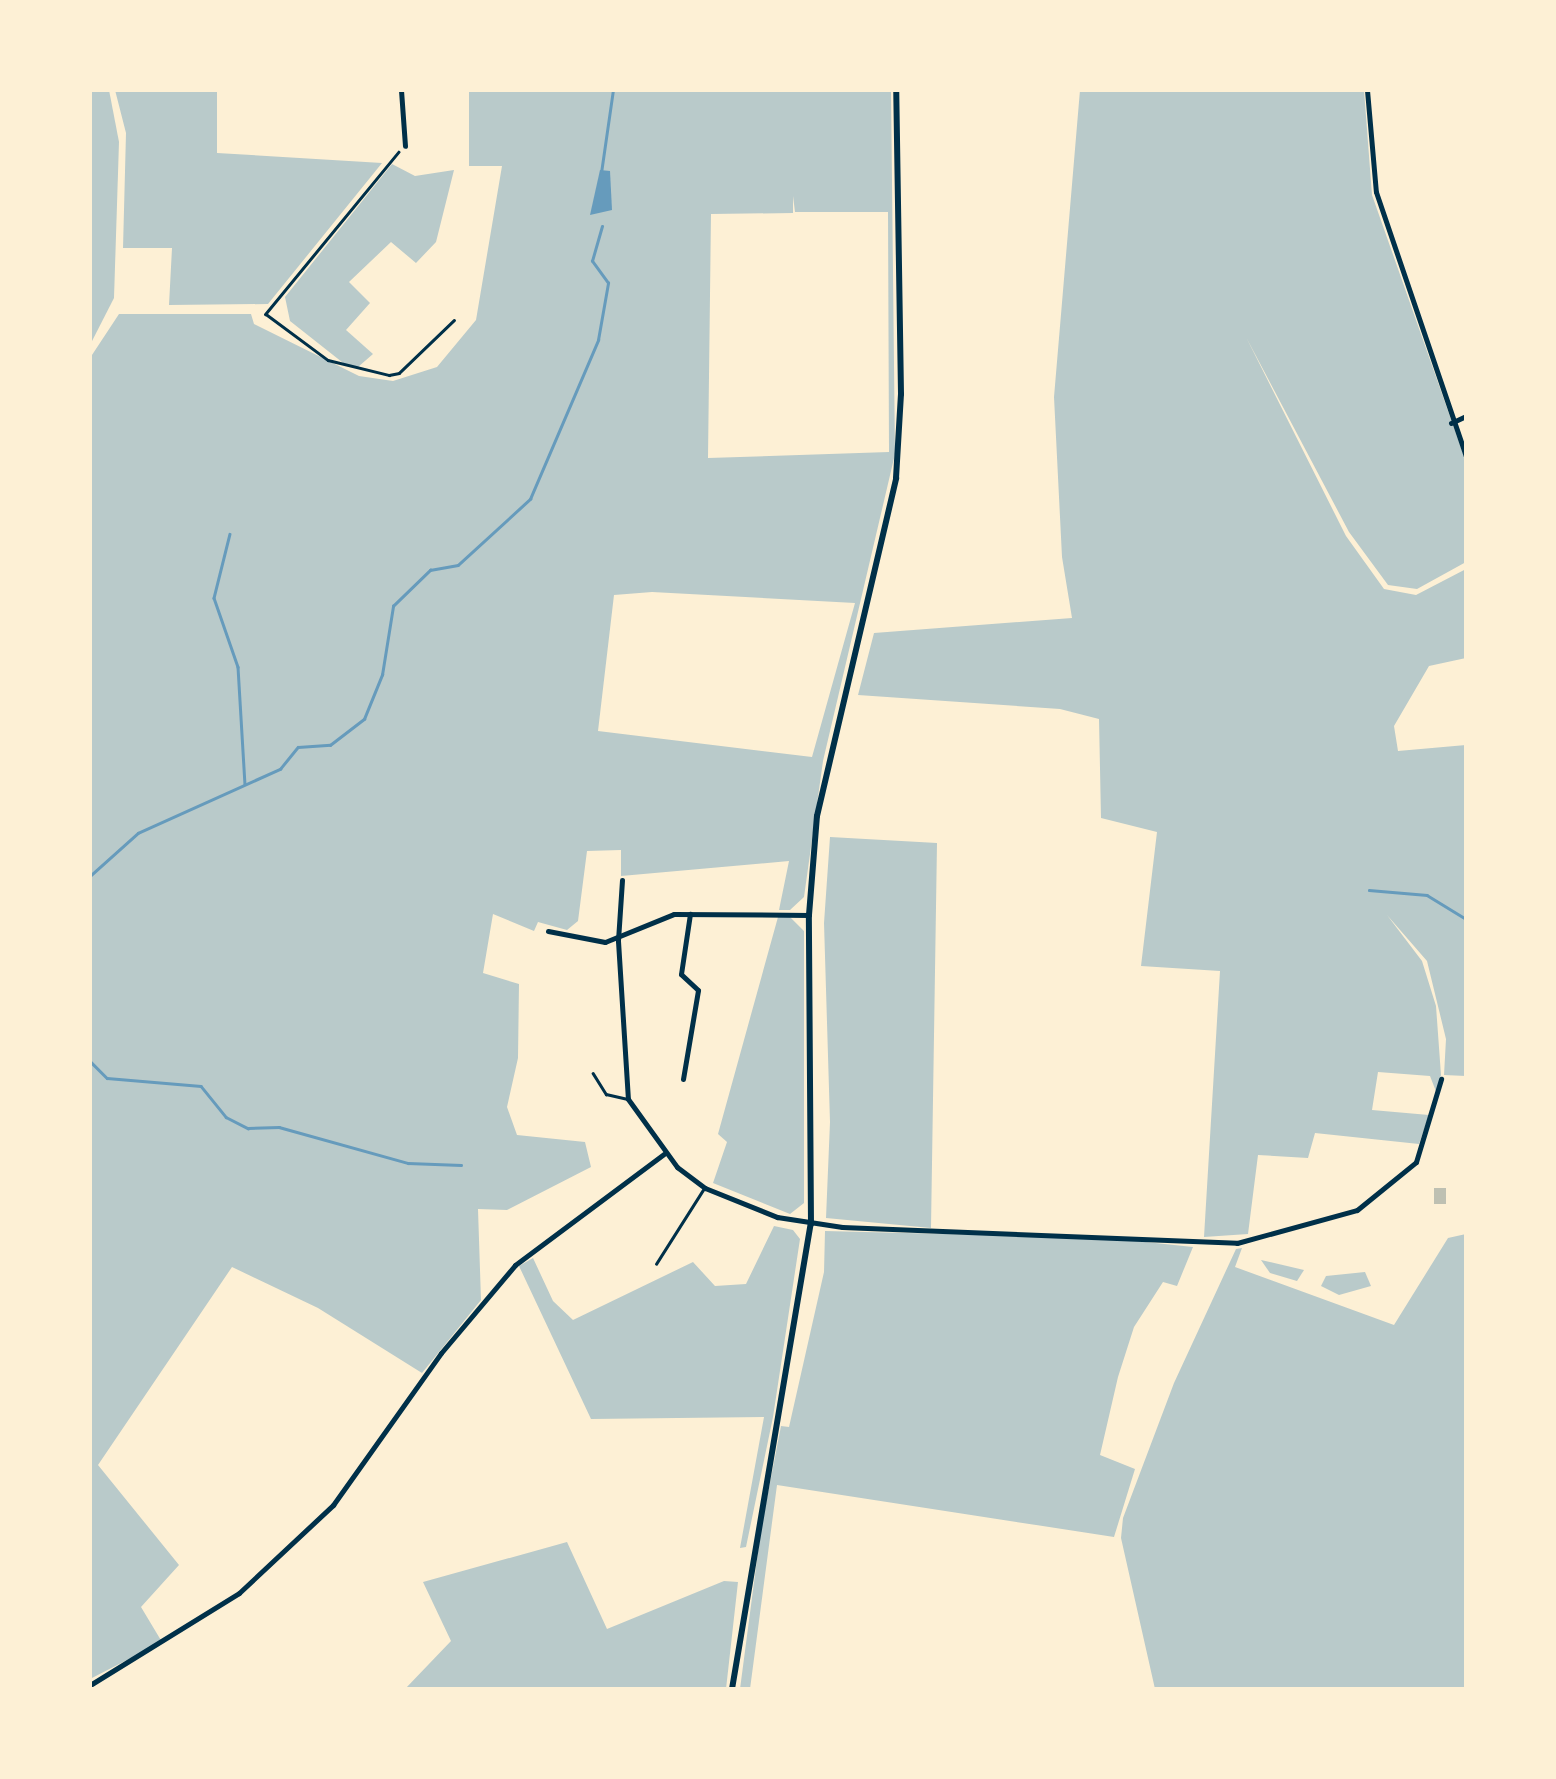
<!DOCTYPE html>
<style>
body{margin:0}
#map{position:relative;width:1556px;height:1779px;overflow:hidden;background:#fdf0d5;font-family:"Titillium Web",sans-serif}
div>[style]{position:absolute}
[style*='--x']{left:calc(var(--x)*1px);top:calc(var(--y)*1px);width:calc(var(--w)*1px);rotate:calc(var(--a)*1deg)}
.green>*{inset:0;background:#b9caca}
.water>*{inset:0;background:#669bbc}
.stream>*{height:2.5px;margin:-1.25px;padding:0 1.25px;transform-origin:1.25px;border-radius:1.25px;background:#669bbc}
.building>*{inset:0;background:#bec0b2}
.path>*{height:2.5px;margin:-1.25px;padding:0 1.25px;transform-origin:1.25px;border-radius:1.25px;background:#003049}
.service>*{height:2.5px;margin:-1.25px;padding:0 1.25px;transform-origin:1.25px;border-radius:1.25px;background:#003049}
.minor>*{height:5px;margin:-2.5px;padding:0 2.5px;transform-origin:2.5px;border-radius:2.5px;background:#003049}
.tertiary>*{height:6px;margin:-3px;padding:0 3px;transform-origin:3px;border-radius:3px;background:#003049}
span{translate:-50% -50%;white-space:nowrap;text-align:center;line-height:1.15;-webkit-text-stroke:10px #fdf0d5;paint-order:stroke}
.frame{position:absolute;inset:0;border:92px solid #fdf0d5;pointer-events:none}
</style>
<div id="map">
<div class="green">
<i style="clip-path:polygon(90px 90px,109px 90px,119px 142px,114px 298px,90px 345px)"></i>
<i style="clip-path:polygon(115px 90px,217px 90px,217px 153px,382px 163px,268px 304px,169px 305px,172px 248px,123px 248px,126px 133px)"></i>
<i style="clip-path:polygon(evenodd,469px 90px,891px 90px,895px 454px,823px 761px,804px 897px,790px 910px,779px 910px,789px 861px,621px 876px,621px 850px,587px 851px,578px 921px,567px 930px,538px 922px,534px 931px,493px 914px,483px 973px,519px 984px,518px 1058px,507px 1107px,517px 1135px,585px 1142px,591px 1167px,507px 1210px,478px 1209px,481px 1300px,422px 1373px,318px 1308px,232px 1267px,98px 1465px,179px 1565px,141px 1607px,162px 1642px,90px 1679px,90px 358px,119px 314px,251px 314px,254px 324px,359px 376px,393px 381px,437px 367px,476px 320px,502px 166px,469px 166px,469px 90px,793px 196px,795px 212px,888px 212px,889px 452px,708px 458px,711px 214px,793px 213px,793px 196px,469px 90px,652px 592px,855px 603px,812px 757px,598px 731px,614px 595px,652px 592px)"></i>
<i style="clip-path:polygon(1080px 90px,1364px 90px,1372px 195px,1466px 462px,1466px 562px,1417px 589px,1388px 585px,1349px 532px,1246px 337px,1346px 536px,1384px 589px,1416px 595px,1466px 569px,1466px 658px,1429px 666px,1394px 726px,1398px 751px,1466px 745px,1466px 1076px,1444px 1075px,1446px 1039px,1427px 961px,1387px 915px,1422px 961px,1436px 1006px,1441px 1075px,1437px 1094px,1430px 1076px,1378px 1072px,1372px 1110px,1429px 1115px,1419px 1144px,1315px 1133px,1308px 1158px,1258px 1155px,1248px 1234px,1204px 1237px,1220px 971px,1141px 966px,1157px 832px,1101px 818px,1099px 719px,1060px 709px,858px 695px,874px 633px,1072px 618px,1062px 557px,1054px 397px)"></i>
<i style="clip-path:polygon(392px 164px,415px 176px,454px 170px,436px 242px,416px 263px,391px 242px,349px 282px,370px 303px,346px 330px,373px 354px,358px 367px,347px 366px,290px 321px,285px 297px)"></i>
<i style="clip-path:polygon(830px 837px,937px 843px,931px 1228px,826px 1218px,830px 1122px,824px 923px)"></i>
<i style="clip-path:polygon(778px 917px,790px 917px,804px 931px,804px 1203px,790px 1214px,713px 1183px,727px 1142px,718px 1134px)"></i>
<i style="clip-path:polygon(774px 1226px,793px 1230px,800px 1239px,773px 1417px,746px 1547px,740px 1548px,764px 1417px,591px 1419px,519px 1266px,533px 1258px,553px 1301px,573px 1320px,693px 1262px,715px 1286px,746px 1284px)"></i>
<i style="clip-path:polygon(825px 1231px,1108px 1238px,1193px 1247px,1177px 1286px,1163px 1282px,1134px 1327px,1118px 1377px,1100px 1455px,1135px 1469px,1114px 1537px,777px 1485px,750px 1689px,740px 1689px,761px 1529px,781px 1426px,789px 1427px,824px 1272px)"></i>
<i style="clip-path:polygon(1466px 1234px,1466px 1689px,1155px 1689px,1121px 1538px,1123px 1518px,1174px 1383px,1236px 1249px,1242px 1248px,1235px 1267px,1394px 1325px,1448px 1238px)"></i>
<i style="clip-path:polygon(1261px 1260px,1304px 1270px,1297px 1281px,1270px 1273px)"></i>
<i style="clip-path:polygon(1365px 1272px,1371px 1286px,1339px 1295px,1321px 1286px,1326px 1276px)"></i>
<i style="clip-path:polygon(567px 1542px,607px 1629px,724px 1581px,738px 1582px,726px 1689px,405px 1689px,451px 1641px,423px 1582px)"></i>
</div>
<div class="water">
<i style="clip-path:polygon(600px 170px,610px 171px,612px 210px,590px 215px)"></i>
</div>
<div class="stream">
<i style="--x:601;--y:173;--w:84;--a:-81.8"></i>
<i style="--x:230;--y:534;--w:66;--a:104"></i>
<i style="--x:214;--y:598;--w:73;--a:70.8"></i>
<i style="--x:238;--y:667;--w:117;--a:86.6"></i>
<i style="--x:90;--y:876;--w:64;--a:-41.9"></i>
<i style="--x:138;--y:833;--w:156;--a:-24.3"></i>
<i style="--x:280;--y:769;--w:28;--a:-51"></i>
<i style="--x:298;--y:747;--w:32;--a:-4"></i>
<i style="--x:330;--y:745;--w:43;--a:-37.4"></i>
<i style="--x:364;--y:719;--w:48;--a:-67.8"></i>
<i style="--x:382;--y:675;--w:70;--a:-80.9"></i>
<i style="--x:393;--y:606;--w:52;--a:-44.2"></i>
<i style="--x:430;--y:570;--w:28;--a:-10"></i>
<i style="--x:458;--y:565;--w:98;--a:-42.5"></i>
<i style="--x:530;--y:499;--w:173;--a:-66.8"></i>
<i style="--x:598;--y:340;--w:58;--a:-80"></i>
<i style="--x:608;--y:283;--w:27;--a:-126"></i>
<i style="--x:592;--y:261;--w:36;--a:-74"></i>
<i style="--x:1369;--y:890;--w:58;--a:4.9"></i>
<i style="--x:1427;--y:895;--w:46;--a:31.6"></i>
<i style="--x:90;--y:1061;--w:24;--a:45"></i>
<i style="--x:107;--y:1078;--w:94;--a:4.9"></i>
<i style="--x:201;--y:1086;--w:40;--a:51"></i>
<i style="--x:226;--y:1117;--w:25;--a:27"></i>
<i style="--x:248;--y:1128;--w:31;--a:-2"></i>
<i style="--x:279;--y:1127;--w:134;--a:15.6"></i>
<i style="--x:408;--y:1163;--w:53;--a:2.2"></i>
</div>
<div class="building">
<i style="clip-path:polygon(1434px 1188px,1446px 1188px,1446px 1204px,1434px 1204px)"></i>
</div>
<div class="path">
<i style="--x:399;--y:152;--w:210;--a:129.4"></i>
<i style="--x:266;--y:314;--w:77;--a:36.6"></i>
<i style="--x:328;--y:360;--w:63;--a:13.8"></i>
<i style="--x:389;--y:375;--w:10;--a:-11"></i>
<i style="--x:399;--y:373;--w:76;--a:-43.9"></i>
</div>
<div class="service">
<i style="--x:593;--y:1073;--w:25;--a:58"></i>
<i style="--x:606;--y:1094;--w:23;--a:13"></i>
<i style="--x:656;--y:1264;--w:88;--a:-57.6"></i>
</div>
<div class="minor">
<i style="--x:401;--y:90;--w:56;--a:85.9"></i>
<i style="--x:1367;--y:90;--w:102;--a:85"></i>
<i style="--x:1376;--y:192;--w:279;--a:71.2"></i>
<i style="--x:1451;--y:423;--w:17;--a:-25"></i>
<i style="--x:622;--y:880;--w:61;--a:93.8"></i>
<i style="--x:618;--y:941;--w:158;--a:86.4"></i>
<i style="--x:628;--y:1099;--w:84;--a:54.2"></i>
<i style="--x:677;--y:1167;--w:35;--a:37"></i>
<i style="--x:705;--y:1188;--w:78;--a:21.9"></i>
<i style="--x:777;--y:1217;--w:66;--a:8.7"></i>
<i style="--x:842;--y:1227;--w:395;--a:2.3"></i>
<i style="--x:1237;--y:1243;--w:124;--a:-15.4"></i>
<i style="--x:1357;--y:1210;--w:76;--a:-39.1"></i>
<i style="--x:1416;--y:1162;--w:87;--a:-73.2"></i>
<i style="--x:548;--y:931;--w:58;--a:10.9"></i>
<i style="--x:605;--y:942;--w:74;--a:-22.1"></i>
<i style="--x:674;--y:914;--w:135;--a:0.4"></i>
<i style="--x:683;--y:1079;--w:90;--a:-80.4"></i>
<i style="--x:698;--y:990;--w:23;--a:-137"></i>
<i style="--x:681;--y:974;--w:61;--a:-81.5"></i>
<i style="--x:90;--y:1685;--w:175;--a:-31.7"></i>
<i style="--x:239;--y:1593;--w:129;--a:-43.1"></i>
<i style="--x:333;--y:1505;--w:186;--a:-54.6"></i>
<i style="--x:441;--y:1353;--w:115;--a:-49.9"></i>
<i style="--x:515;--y:1265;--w:186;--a:-36.7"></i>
</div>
<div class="tertiary">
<i style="--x:732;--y:1689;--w:472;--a:-80.4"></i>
<i style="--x:811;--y:1224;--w:309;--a:-90.4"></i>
<i style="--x:809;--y:915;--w:99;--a:-85.4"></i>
<i style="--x:817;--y:816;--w:347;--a:-76.8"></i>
<i style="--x:896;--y:478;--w:84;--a:-86.6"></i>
<i style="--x:901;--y:394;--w:304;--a:-90.9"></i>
</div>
<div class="frame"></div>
</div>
